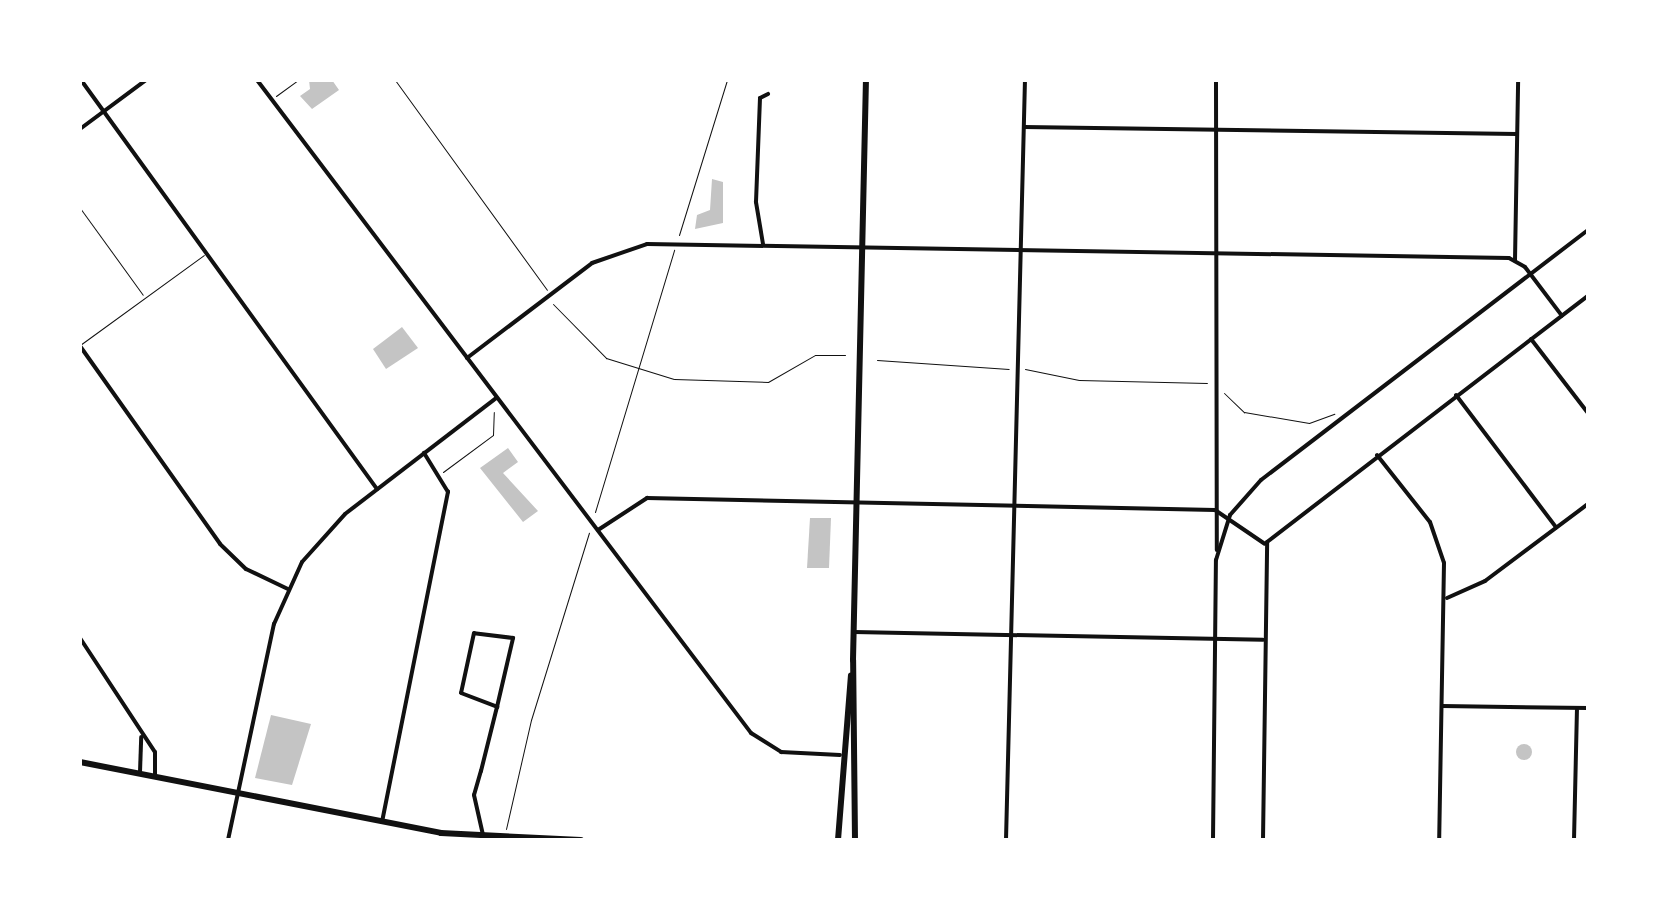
<!DOCTYPE html>
<style>
body{margin:0}
#map{position:relative;width:1668px;height:920px;overflow:hidden;background:#fff;font-family:Montserrat,sans-serif}
div>[style]{position:absolute}
[style*='--x']{left:calc(var(--x)*1px);top:calc(var(--y)*1px);width:calc(var(--w)*1px);rotate:calc(var(--a)*1deg)}
.building>*{inset:0;background:#c4c4c4}
.round{border-radius:50%}
.path>*{height:1px;margin:-0.5px;padding:0 0.5px;transform-origin:0.5px;border-radius:0.5px;background:#111}
.service>*{height:1px;margin:-0.5px;padding:0 0.5px;transform-origin:0.5px;border-radius:0.5px;background:#111}
.minor>*{height:4px;margin:-2px;padding:0 2px;transform-origin:2px;border-radius:2px;background:#111}
.primary>*{height:6px;margin:-3px;padding:0 3px;transform-origin:3px;border-radius:3px;background:#111}
span{translate:-50% -50%;white-space:nowrap;text-align:center;line-height:1.15;-webkit-text-stroke:8px #fff;paint-order:stroke}
.frame{position:absolute;inset:0;border:82px solid #fff;pointer-events:none}
</style>
<div id="map">
<div class="building">
<i style="clip-path:polygon(332px 80px,339px 90px,312px 109px,300px 96px,310px 89px,309px 80px)"></i>
<i style="clip-path:polygon(712px 179px,723px 182px,723px 223px,695px 229px,697px 215px,710px 210px)"></i>
<i style="clip-path:polygon(402px 327px,418px 348px,386px 369px,373px 349px)"></i>
<i style="clip-path:polygon(508px 448px,518px 462px,503px 473px,538px 511px,523px 522px,480px 468px)"></i>
<i style="clip-path:polygon(810px 518px,831px 518px,829px 568px,807px 568px)"></i>
<i style="clip-path:polygon(271px 715px,311px 724px,292px 785px,255px 778px)"></i>
<i class="round" style="left:1516px;top:744px;width:16px;height:16px"></i>
</div>
<div class="path">
<i style="--x:395;--y:80;--w:259;--a:54.1"></i>
<i style="--x:276;--y:96;--w:27;--a:-36"></i>
<i style="--x:679;--y:235;--w:162;--a:-72.8"></i>
<i style="--x:553;--y:304;--w:76;--a:45.5"></i>
<i style="--x:606;--y:358;--w:71;--a:17.2"></i>
<i style="--x:674;--y:379;--w:94;--a:1.8"></i>
<i style="--x:768;--y:382;--w:54;--a:-29.9"></i>
<i style="--x:815;--y:355;--w:30;--a:0"></i>
<i style="--x:877;--y:360;--w:132;--a:3.9"></i>
<i style="--x:1025;--y:369;--w:55;--a:11.5"></i>
<i style="--x:1079;--y:380;--w:128;--a:1.3"></i>
<i style="--x:1224;--y:393;--w:28;--a:44"></i>
<i style="--x:1244;--y:412;--w:66;--a:9.6"></i>
<i style="--x:1309;--y:423;--w:27;--a:-20"></i>
<i style="--x:443;--y:472;--w:62;--a:-36.5"></i>
<i style="--x:493;--y:435;--w:23;--a:-88"></i>
<i style="--x:595;--y:512;--w:274;--a:-73.2"></i>
<i style="--x:506;--y:829;--w:112;--a:-77.1"></i>
<i style="--x:531;--y:720;--w:196;--a:-72.8"></i>
</div>
<div class="service">
<i style="--x:80;--y:208;--w:107;--a:54.1"></i>
<i style="--x:80;--y:345;--w:153;--a:-36"></i>
</div>
<div class="minor">
<i style="--x:81;--y:80;--w:505;--a:54.11"></i>
<i style="--x:257;--y:80;--w:819;--a:52.89"></i>
<i style="--x:751;--y:733;--w:36;--a:32"></i>
<i style="--x:781;--y:752;--w:59;--a:2.9"></i>
<i style="--x:1216;--y:80;--w:470;--a:89.9"></i>
<i style="--x:1024;--y:127;--w:493;--a:0.8"></i>
<i style="--x:80;--y:129;--w:82;--a:-36.6"></i>
<i style="--x:763;--y:244;--w:43;--a:-99.5"></i>
<i style="--x:756;--y:202;--w:104;--a:-87.8"></i>
<i style="--x:760;--y:98;--w:9;--a:-27"></i>
<i style="--x:1515;--y:260;--w:180;--a:-89"></i>
<i style="--x:1531;--y:339;--w:93;--a:52.4"></i>
<i style="--x:80;--y:346;--w:242;--a:54.7"></i>
<i style="--x:220;--y:544;--w:36;--a:44"></i>
<i style="--x:246;--y:569;--w:47;--a:25.5"></i>
<i style="--x:467;--y:358;--w:157;--a:-37.2"></i>
<i style="--x:592;--y:263;--w:58;--a:-19.1"></i>
<i style="--x:647;--y:244;--w:862;--a:0.93"></i>
<i style="--x:1509;--y:258;--w:18;--a:29"></i>
<i style="--x:1525;--y:267;--w:61;--a:52.9"></i>
<i style="--x:1456;--y:395;--w:166;--a:52.9"></i>
<i style="--x:1377;--y:455;--w:85;--a:51.7"></i>
<i style="--x:1430;--y:522;--w:43;--a:71.1"></i>
<i style="--x:1444;--y:563;--w:277;--a:91"></i>
<i style="--x:598;--y:530;--w:59;--a:-33.1"></i>
<i style="--x:647;--y:498;--w:568;--a:1.21"></i>
<i style="--x:1215;--y:510;--w:60;--a:34.2"></i>
<i style="--x:1447;--y:598;--w:42;--a:-24.1"></i>
<i style="--x:1485;--y:581;--w:129;--a:-36.8"></i>
<i style="--x:854;--y:632;--w:409;--a:1.1"></i>
<i style="--x:80;--y:638;--w:136;--a:56.7"></i>
<i style="--x:155;--y:752;--w:25;--a:90"></i>
<i style="--x:1442;--y:706;--w:146;--a:0.8"></i>
<i style="--x:140;--y:772;--w:35;--a:-88"></i>
<i style="--x:382;--y:822;--w:337;--a:-78.7"></i>
<i style="--x:448;--y:492;--w:46;--a:-121.6"></i>
<i style="--x:483;--y:835;--w:41;--a:-102.7"></i>
<i style="--x:474;--y:795;--w:25;--a:-74"></i>
<i style="--x:481;--y:771;--w:66;--a:-76"></i>
<i style="--x:497;--y:707;--w:71;--a:-76.9"></i>
<i style="--x:513;--y:638;--w:39;--a:-173"></i>
<i style="--x:474;--y:633;--w:61;--a:102.2"></i>
<i style="--x:461;--y:693;--w:39;--a:21"></i>
<i style="--x:228;--y:840;--w:221;--a:-78"></i>
<i style="--x:274;--y:624;--w:68;--a:-65.7"></i>
<i style="--x:302;--y:562;--w:64;--a:-48.1"></i>
<i style="--x:345;--y:514;--w:190;--a:-37.5"></i>
<i style="--x:1006;--y:840;--w:760;--a:-88.57"></i>
<i style="--x:1213;--y:840;--w:280;--a:-89.4"></i>
<i style="--x:1216;--y:560;--w:47;--a:-72.7"></i>
<i style="--x:1230;--y:515;--w:47;--a:-48.5"></i>
<i style="--x:1261;--y:480;--w:412;--a:-37.4"></i>
<i style="--x:1263;--y:840;--w:298;--a:-89.2"></i>
<i style="--x:1267;--y:542;--w:404;--a:-37.5"></i>
<i style="--x:1574;--y:840;--w:130;--a:-88.7"></i>
</div>
<div class="primary">
<i style="--x:80;--y:762;--w:368;--a:11.1"></i>
<i style="--x:441;--y:833;--w:140;--a:2.9"></i>
<i style="--x:838;--y:840;--w:165;--a:-85.5"></i>
<i style="--x:855;--y:840;--w:180;--a:-90.6"></i>
<i style="--x:853;--y:660;--w:580;--a:-88.72"></i>
</div>
<div class="frame"></div>
</div>
